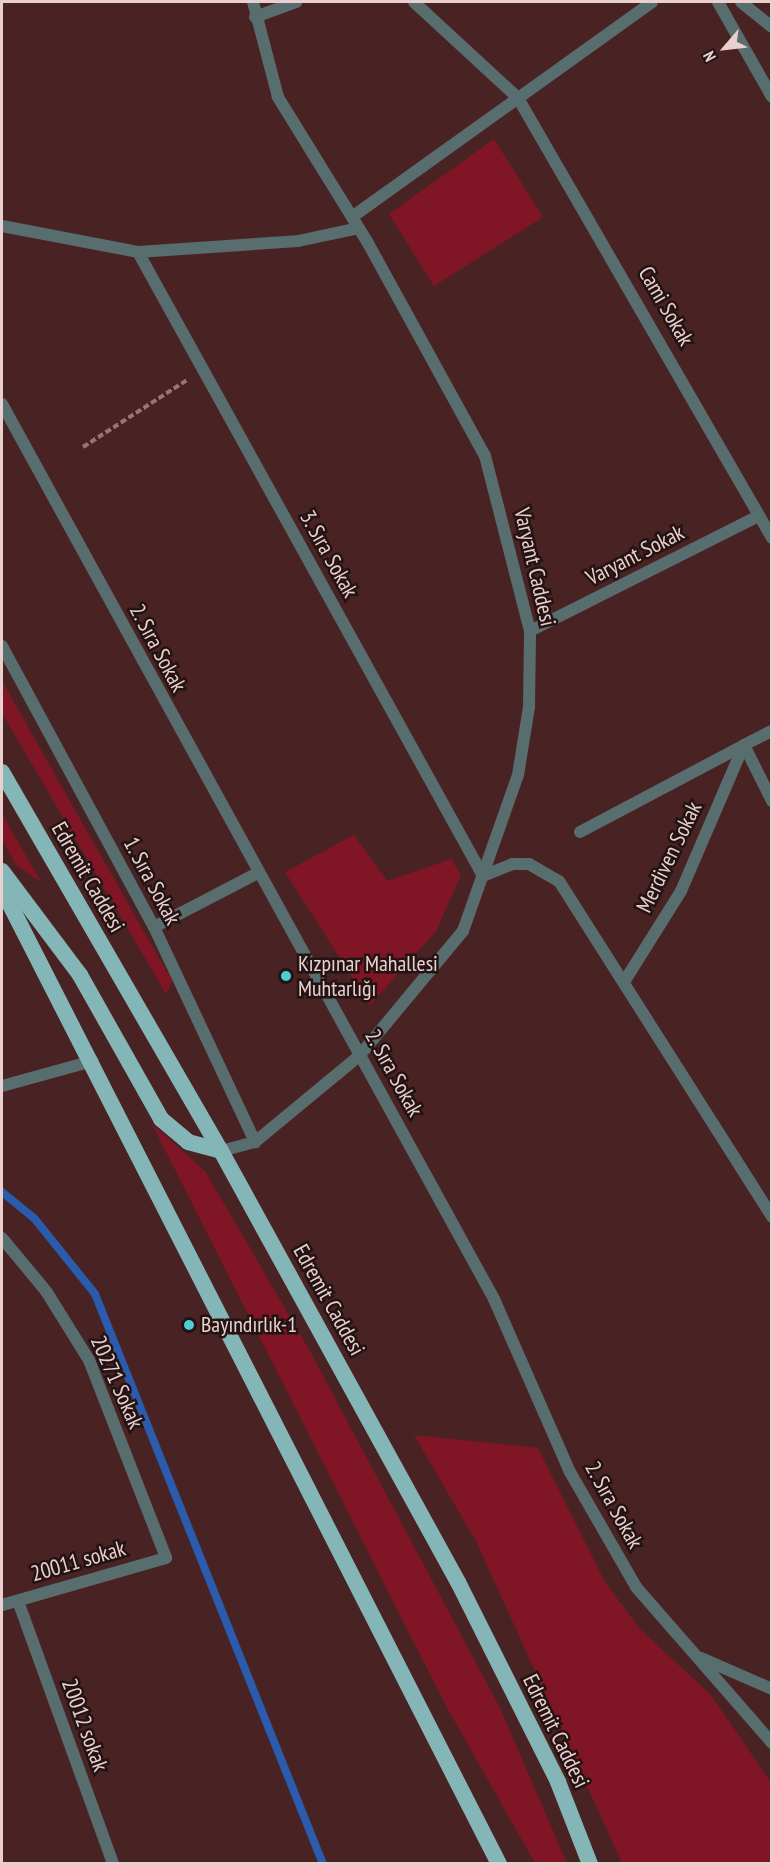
<!DOCTYPE html>
<meta charset="utf-8">
<style>
body{margin:0}
#map{position:relative;width:773px;height:1865px;overflow:hidden;background:#492324;font-family:"PT Sans Narrow",sans-serif}
div>[style]{position:absolute}
[style*='--x']{left:calc(var(--x)*1px);top:calc(var(--y)*1px);width:calc(var(--w)*1px);rotate:calc(var(--a)*1deg)}
.green>*{inset:0;background:#801625}
.stream>*{height:8px;margin:-4px;padding:0 4px;transform-origin:4px;border-radius:4px;background:#2a5bad}
.path>*{height:4px;margin-top:-2px;transform-origin:0;background:repeating-linear-gradient(90deg,#957576 0 6px,transparent 0 9px)}
.service>*{height:12px;margin:-6px;padding:0 6px;transform-origin:6px;border-radius:6px;background:#586d6e}
.minor>*{height:12px;margin:-6px;padding:0 6px;transform-origin:6px;border-radius:6px;background:#586d6e}
.trunk>*{height:16px;margin:-8px;padding:0 8px;transform-origin:8px;border-radius:8px;background:#84b6b8}
.dots>*{width:16px;height:16px;translate:-50% -50%;box-sizing:border-box;border:3px solid #241313;border-radius:50%}
span{translate:-50% -50%;white-space:nowrap;text-align:center;line-height:1.15;-webkit-text-stroke:5px #241313;paint-order:stroke}
.street-label{font-size:22px;color:#e9d0cf}
.poi-label{font-size:22px;color:#e9d0cf}
.left{translate:0 -50%;text-align:left}
.frame{position:absolute;inset:0;border:3px solid #e9d0cf;pointer-events:none}
.north{position:absolute;left:695px;top:18px;width:60px;height:60px;-webkit-text-stroke:4px #241313;paint-order:stroke;rotate:242deg;font-size:16px;font-weight:700;line-height:24px;text-align:center;color:#e9d0cf}
.north::after{content:'';display:block;margin:auto;width:21px;height:27px;background:#e9d0cf;clip-path:polygon(50% 0,100% 100%,50% 72%,0 100%)}
</style>
<div id="map">
<div class="green">
<i style="clip-path:polygon(494px 139px,543px 217px,434px 286px,389px 214px)"></i>
<i style="clip-path:polygon(2px 681px,172px 981px,166px 994px,2px 713px)"></i>
<i style="clip-path:polygon(2px 814px,41px 882px,16px 865px,2px 839px)"></i>
<i style="clip-path:polygon(354px 835px,387px 881px,451px 859px,461px 875px,436px 931px,370px 1005px,285px 872px)"></i>
<i style="clip-path:polygon(152px 1124px,205px 1171px,311px 1353px,500px 1708px,567px 1863px,535px 1863px,445px 1704px)"></i>
<i style="clip-path:polygon(414px 1435px,538px 1448px,605px 1582px,640px 1629px,711px 1695px,771px 1783px,771px 1863px,622px 1863px,476px 1541px)"></i>
</div>
<div class="stream">
<i style="--x:2;--y:1192;--w:41;--a:39.1"></i>
<i style="--x:34;--y:1218;--w:97;--a:51.2"></i>
<i style="--x:95;--y:1294;--w:614;--a:68.2"></i>
</div>
<div class="path">
<i style="--x:83;--y:447;--w:124;--a:-32.8"></i>
</div>
<div class="service">
<i style="--x:580;--y:832;--w:186;--a:-27.9"></i>
</div>
<div class="minor">
<i style="--x:414;--y:2;--w:142;--a:42.7"></i>
<i style="--x:518;--y:98;--w:508;--a:60"></i>
<i style="--x:718;--y:2;--w:109;--a:60.4"></i>
<i style="--x:741;--y:2;--w:40;--a:39"></i>
<i style="--x:255;--y:17;--w:44;--a:-20.1"></i>
<i style="--x:352;--y:217;--w:369;--a:-35.6"></i>
<i style="--x:2;--y:226;--w:138;--a:10.8"></i>
<i style="--x:138;--y:252;--w:160;--a:-3.9"></i>
<i style="--x:298;--y:241;--w:62;--a:-12"></i>
<i style="--x:138;--y:252;--w:713;--a:61.06"></i>
<i style="--x:483;--y:876;--w:31;--a:-22"></i>
<i style="--x:512;--y:864;--w:17;--a:0"></i>
<i style="--x:529;--y:864;--w:34;--a:30"></i>
<i style="--x:559;--y:881;--w:398;--a:57.6"></i>
<i style="--x:2;--y:404;--w:1021;--a:61.2"></i>
<i style="--x:494;--y:1299;--w:189;--a:66.3"></i>
<i style="--x:570;--y:1472;--w:133;--a:60.1"></i>
<i style="--x:636;--y:1587;--w:207;--a:48.9"></i>
<i style="--x:530;--y:631;--w:256;--a:-26.7"></i>
<i style="--x:2;--y:646;--w:319;--a:61.6"></i>
<i style="--x:154;--y:927;--w:238;--a:64.8"></i>
<i style="--x:744;--y:745;--w:63;--a:63.4"></i>
<i style="--x:154;--y:927;--w:115;--a:-27.5"></i>
<i style="--x:624;--y:982;--w:107;--a:-57.9"></i>
<i style="--x:681;--y:891;--w:159;--a:-66.7"></i>
<i style="--x:744;--y:745;--w:31;--a:-27"></i>
<i style="--x:2;--y:1086;--w:94;--a:-15.4"></i>
<i style="--x:221;--y:1151;--w:35;--a:-15"></i>
<i style="--x:255;--y:1142;--w:136;--a:-39.6"></i>
<i style="--x:360;--y:1055;--w:161;--a:-50.3"></i>
<i style="--x:463;--y:931;--w:165;--a:-70.6"></i>
<i style="--x:518;--y:775;--w:69;--a:-80.8"></i>
<i style="--x:529;--y:707;--w:76;--a:-89.2"></i>
<i style="--x:530;--y:631;--w:181;--a:-104.4"></i>
<i style="--x:485;--y:456;--w:243;--a:-118.8"></i>
<i style="--x:368;--y:243;--w:172;--a:-121.7"></i>
<i style="--x:278;--y:97;--w:98;--a:-104.7"></i>
<i style="--x:2;--y:1238;--w:69;--a:50.3"></i>
<i style="--x:46;--y:1291;--w:81;--a:58.1"></i>
<i style="--x:89;--y:1360;--w:212;--a:68.7"></i>
<i style="--x:166;--y:1558;--w:171;--a:164"></i>
<i style="--x:18;--y:1601;--w:280;--a:70.1"></i>
<i style="--x:701;--y:1658;--w:77;--a:23.6"></i>
</div>
<div class="trunk">
<i style="--x:2;--y:772;--w:438;--a:60"></i>
<i style="--x:221;--y:1151;--w:492;--a:61.2"></i>
<i style="--x:458;--y:1582;--w:224;--a:63.4"></i>
<i style="--x:558;--y:1782;--w:88;--a:68.7"></i>
<i style="--x:2;--y:871;--w:130;--a:53.1"></i>
<i style="--x:80;--y:975;--w:165;--a:60.6"></i>
<i style="--x:161;--y:1119;--w:35;--a:40"></i>
<i style="--x:188;--y:1142;--w:34;--a:15"></i>
<i style="--x:2;--y:889;--w:1094;--a:62.99"></i>
</div>
<div class="dots">
<i style="left:286px;top:976px;background:#51ccd2"></i>
<i style="left:189px;top:1325px;background:#51ccd2"></i>
</div>
<div class="street-label">
<span style="left:666px;top:306px;rotate:60deg">Cami Sokak</span>
<span style="left:329px;top:554px;rotate:61deg">3. Sıra Sokak</span>
<span style="left:635px;top:555px;rotate:-27deg">Varyant Sokak</span>
<span style="left:535px;top:567px;rotate:77deg">Varyant Caddesi</span>
<span style="left:158px;top:648px;rotate:62deg">2. Sıra Sokak</span>
<span style="left:669px;top:857px;rotate:-64deg">Merdiven Sokak</span>
<span style="left:88px;top:877px;rotate:60deg">Edremit Caddesi</span>
<span style="left:152px;top:881px;rotate:62deg">1. Sıra Sokak</span>
<span style="left:394px;top:1073px;rotate:61deg">2. Sıra Sokak</span>
<span style="left:329px;top:1300px;rotate:61deg">Edremit Caddesi</span>
<span style="left:117px;top:1382px;rotate:66deg">20271 Sokak</span>
<span style="left:614px;top:1505px;rotate:61deg">2. Sıra Sokak</span>
<span style="left:78px;top:1561px;rotate:-16deg">20011 sokak</span>
<span style="left:85px;top:1725px;rotate:70deg">20012 sokak</span>
<span style="left:556px;top:1731px;rotate:64deg">Edremit Caddesi</span>
</div>
<div class="poi-label">
<span class="left" style="left:298px;top:976px">Kızpınar Mahallesi<br>Muhtarlığı</span>
<span class="left" style="left:201px;top:1325px">Bayındırlık-1</span>
</div>
<div class="frame"></div>
<div class="north">N</div>
</div>
